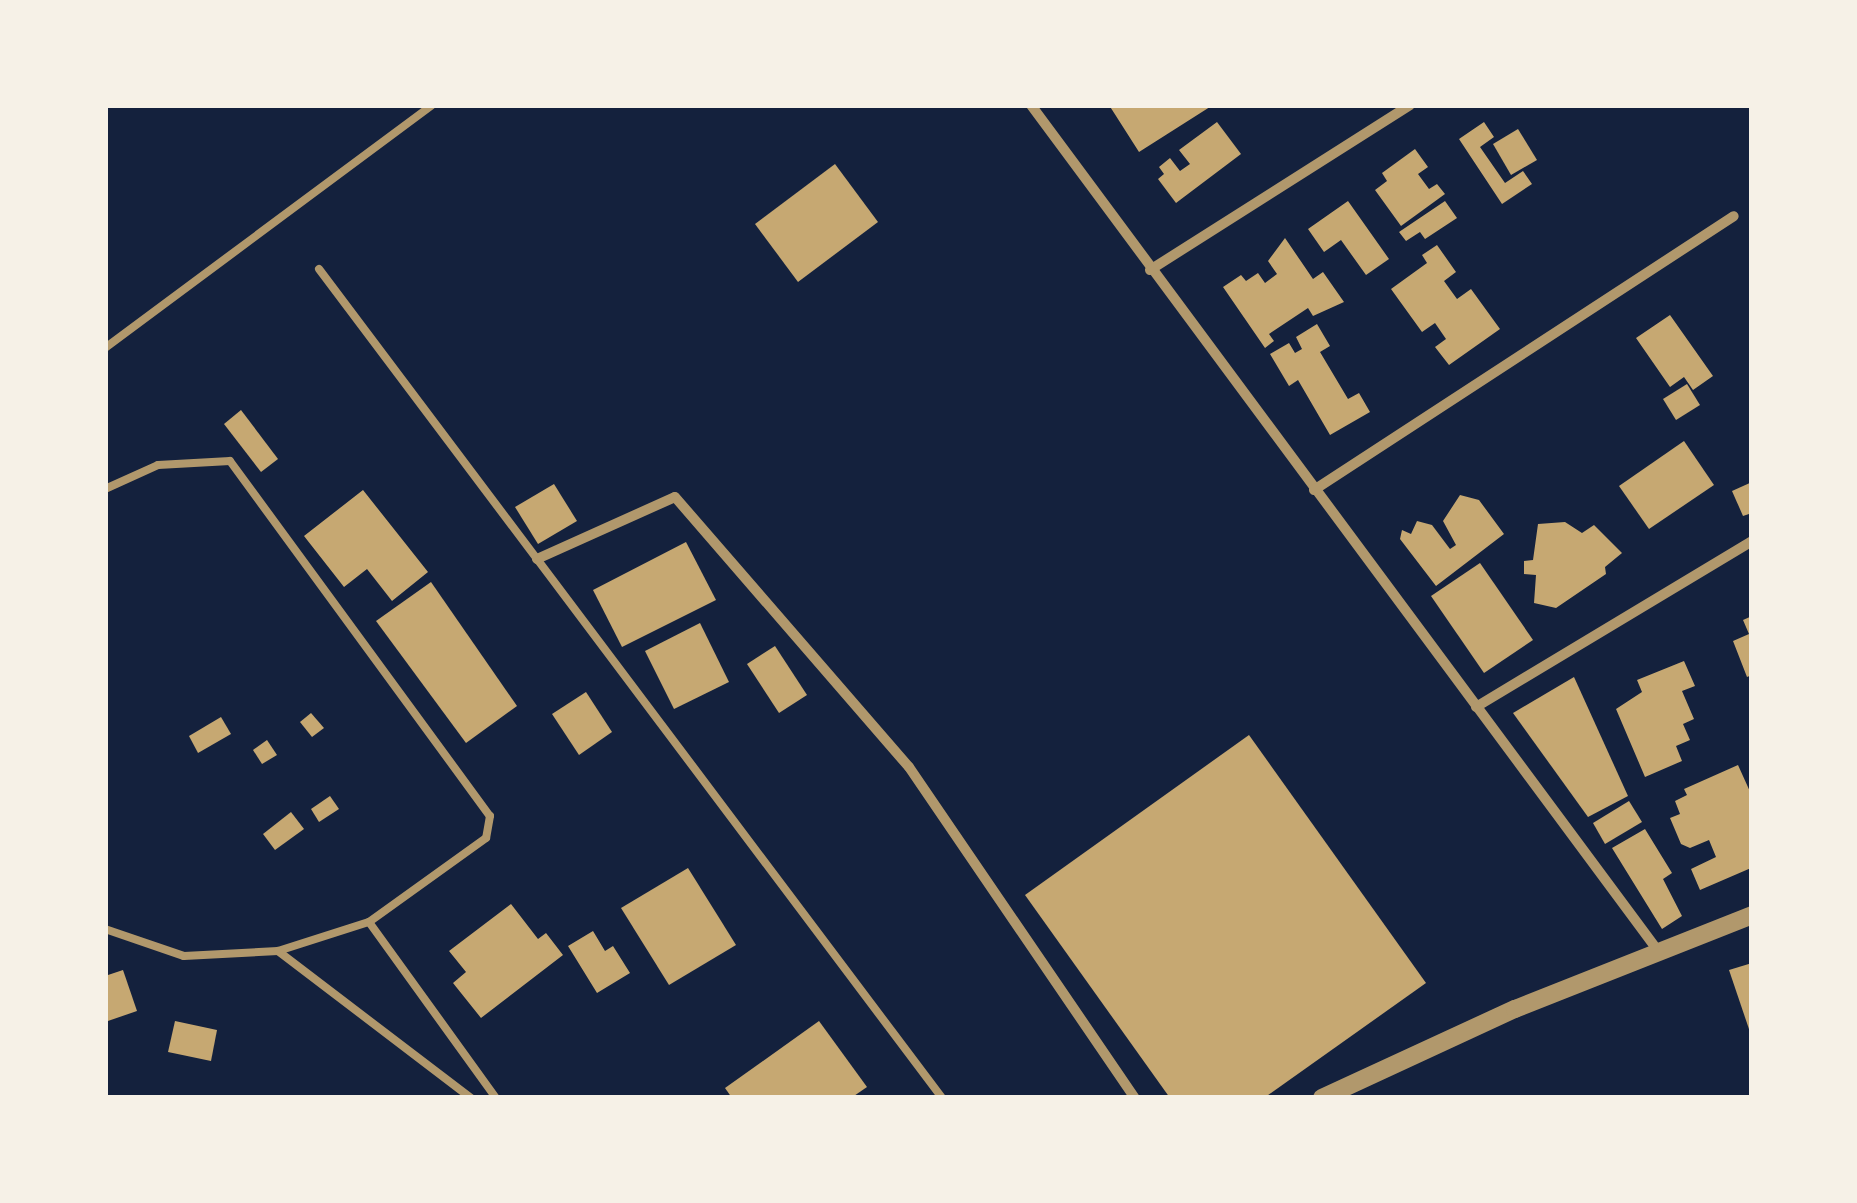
<!DOCTYPE html>
<style>
body{margin:0}
#map{position:relative;width:1857px;height:1203px;overflow:hidden;background:#14213d;font-family:"Sofia Sans Condensed",sans-serif}
div>[style]{position:absolute}
[style*='--x']{left:calc(var(--x)*1px);top:calc(var(--y)*1px);width:calc(var(--w)*1px);rotate:calc(var(--a)*1deg)}
.building>*{inset:0;background:#c6a872}
.service>*{height:8px;margin:-4px;padding:0 4px;transform-origin:4px;border-radius:4px;background:#b1986c}
.minor>*{height:10px;margin:-5px;padding:0 5px;transform-origin:5px;border-radius:5px;background:#b1986c}
.tertiary>*{height:18px;margin:-9px;padding:0 9px;transform-origin:9px;border-radius:9px;background:#b1986c}
span{translate:-50% -50%;white-space:nowrap;text-align:center;line-height:1.15;-webkit-text-stroke:10px #f6f1e7;paint-order:stroke}
.frame{position:absolute;inset:0;border:108px solid #f6f1e7;pointer-events:none}
</style>
<div id="map">
<div class="building">
<i style="clip-path:polygon(1109px 105px,1133px 106px,1213px 105px,1139px 152px)"></i>
<i style="clip-path:polygon(1217px 122px,1241px 154px,1176px 203px,1158px 179px,1164px 174px,1159px 167px,1170px 158px,1180px 171px,1190px 164px,1179px 150px)"></i>
<i style="clip-path:polygon(1484px 122px,1494px 137px,1480px 147px,1505px 183px,1523px 171px,1532px 184px,1502px 204px,1459px 139px)"></i>
<i style="clip-path:polygon(1518px 129px,1537px 160px,1511px 175px,1493px 144px)"></i>
<i style="clip-path:polygon(1415px 149px,1428px 167px,1418px 174px,1429px 189px,1437px 184px,1445px 194px,1401px 226px,1375px 190px,1387px 181px,1382px 173px)"></i>
<i style="clip-path:polygon(835px 164px,878px 222px,798px 282px,755px 224px)"></i>
<i style="clip-path:polygon(1348px 201px,1389px 259px,1366px 275px,1341px 240px,1324px 252px,1308px 229px)"></i>
<i style="clip-path:polygon(1445px 201px,1457px 218px,1425px 239px,1420px 232px,1406px 241px,1399px 232px)"></i>
<i style="clip-path:polygon(1285px 238px,1313px 279px,1323px 272px,1344px 302px,1313px 316px,1308px 308px,1269px 334px,1274px 341px,1265px 348px,1223px 287px,1241px 275px,1246px 281px,1258px 273px,1265px 283px,1277px 274px,1268px 261px)"></i>
<i style="clip-path:polygon(1437px 245px,1456px 272px,1444px 281px,1457px 299px,1471px 289px,1500px 329px,1449px 365px,1435px 347px,1446px 339px,1435px 323px,1422px 332px,1391px 289px,1427px 263px,1422px 255px)"></i>
<i style="clip-path:polygon(1670px 315px,1713px 376px,1693px 390px,1684px 377px,1670px 387px,1636px 338px)"></i>
<i style="clip-path:polygon(1317px 324px,1330px 346px,1320px 352px,1348px 399px,1359px 393px,1370px 412px,1330px 435px,1298px 380px,1289px 386px,1270px 354px,1289px 343px,1295px 353px,1302px 349px,1296px 337px)"></i>
<i style="clip-path:polygon(1687px 384px,1700px 405px,1676px 420px,1663px 399px)"></i>
<i style="clip-path:polygon(241px 410px,278px 459px,261px 472px,224px 424px)"></i>
<i style="clip-path:polygon(1684px 441px,1714px 485px,1649px 529px,1619px 486px)"></i>
<i style="clip-path:polygon(1752px 482px,1752px 513px,1743px 516px,1732px 491px)"></i>
<i style="clip-path:polygon(554px 484px,577px 521px,538px 544px,515px 507px)"></i>
<i style="clip-path:polygon(363px 490px,428px 572px,392px 601px,367px 569px,344px 587px,304px 536px)"></i>
<i style="clip-path:polygon(1460px 495px,1479px 500px,1504px 534px,1436px 586px,1400px 539px,1402px 530px,1411px 534px,1417px 521px,1432px 525px,1450px 549px,1456px 545px,1443px 521px)"></i>
<i style="clip-path:polygon(1565px 522px,1582px 533px,1594px 525px,1622px 553px,1605px 567px,1606px 574px,1556px 608px,1534px 603px,1536px 575px,1524px 574px,1524px 561px,1533px 560px,1538px 524px)"></i>
<i style="clip-path:polygon(686px 542px,716px 600px,622px 647px,593px 590px)"></i>
<i style="clip-path:polygon(1480px 563px,1533px 640px,1484px 673px,1431px 596px)"></i>
<i style="clip-path:polygon(431px 582px,517px 706px,466px 743px,376px 621px)"></i>
<i style="clip-path:polygon(1752px 616px,1752px 675px,1747px 677px,1733px 641px,1749px 634px,1743px 620px)"></i>
<i style="clip-path:polygon(700px 623px,729px 682px,674px 709px,645px 651px)"></i>
<i style="clip-path:polygon(775px 646px,807px 695px,779px 713px,747px 664px)"></i>
<i style="clip-path:polygon(1684px 661px,1695px 686px,1682px 691px,1694px 719px,1683px 724px,1690px 740px,1676px 746px,1682px 761px,1645px 777px,1616px 709px,1642px 692px,1637px 680px)"></i>
<i style="clip-path:polygon(1574px 677px,1628px 796px,1588px 817px,1513px 713px)"></i>
<i style="clip-path:polygon(586px 692px,612px 732px,579px 755px,552px 714px)"></i>
<i style="clip-path:polygon(311px 713px,324px 728px,312px 737px,300px 722px)"></i>
<i style="clip-path:polygon(221px 717px,231px 734px,198px 753px,189px 736px)"></i>
<i style="clip-path:polygon(1249px 735px,1426px 983px,1264px 1098px,1170px 1098px,1025px 895px)"></i>
<i style="clip-path:polygon(267px 740px,277px 755px,262px 764px,253px 750px)"></i>
<i style="clip-path:polygon(1738px 765px,1752px 796px,1751px 868px,1700px 890px,1691px 869px,1716px 857px,1709px 840px,1690px 848px,1681px 844px,1670px 818px,1680px 814px,1675px 801px,1687px 795px,1684px 789px)"></i>
<i style="clip-path:polygon(330px 796px,339px 809px,319px 822px,311px 809px)"></i>
<i style="clip-path:polygon(1629px 801px,1642px 822px,1605px 844px,1593px 823px)"></i>
<i style="clip-path:polygon(291px 812px,304px 829px,275px 850px,263px 834px)"></i>
<i style="clip-path:polygon(1645px 829px,1672px 873px,1663px 879px,1682px 916px,1662px 929px,1612px 848px)"></i>
<i style="clip-path:polygon(688px 868px,736px 945px,669px 985px,621px 908px)"></i>
<i style="clip-path:polygon(511px 904px,538px 939px,546px 933px,563px 955px,481px 1018px,453px 983px,466px 972px,449px 951px)"></i>
<i style="clip-path:polygon(593px 931px,605px 951px,613px 946px,630px 973px,597px 993px,568px 946px)"></i>
<i style="clip-path:polygon(1752px 963px,1752px 1035px,1751px 1035px,1729px 970px)"></i>
<i style="clip-path:polygon(123px 970px,137px 1011px,105px 1022px,105px 976px)"></i>
<i style="clip-path:polygon(175px 1021px,217px 1030px,211px 1061px,168px 1052px)"></i>
<i style="clip-path:polygon(819px 1021px,867px 1087px,851px 1098px,732px 1098px,725px 1088px)"></i>
</div>
<div class="service">
<i style="--x:319;--y:269;--w:1037;--a:53.07"></i>
<i style="--x:105;--y:348;--w:407;--a:-36.6"></i>
<i style="--x:105;--y:489;--w:58;--a:-24.4"></i>
<i style="--x:158;--y:465;--w:72;--a:-3.2"></i>
<i style="--x:230;--y:461;--w:440;--a:53.8"></i>
<i style="--x:490;--y:816;--w:22;--a:100"></i>
<i style="--x:486;--y:838;--w:144;--a:144.3"></i>
<i style="--x:369;--y:922;--w:217;--a:54.2"></i>
<i style="--x:105;--y:929;--w:83;--a:18.9"></i>
<i style="--x:184;--y:956;--w:94;--a:-3"></i>
<i style="--x:278;--y:951;--w:96;--a:-17.7"></i>
<i style="--x:278;--y:951;--w:243;--a:37.3"></i>
</div>
<div class="minor">
<i style="--x:1031;--y:105;--w:1054;--a:53.45"></i>
<i style="--x:1150;--y:270;--w:308;--a:-32.4"></i>
<i style="--x:1314;--y:490;--w:501;--a:-33.12"></i>
<i style="--x:537;--y:559;--w:151;--a:-24.2"></i>
<i style="--x:675;--y:497;--w:357;--a:49.1"></i>
<i style="--x:909;--y:767;--w:401;--a:55.7"></i>
<i style="--x:1476;--y:707;--w:322;--a:-31"></i>
</div>
<div class="tertiary">
<i style="--x:1322;--y:1098;--w:213;--a:-24.8"></i>
<i style="--x:1515;--y:1009;--w:255;--a:-21.6"></i>
</div>
<div class="frame"></div>
</div>
